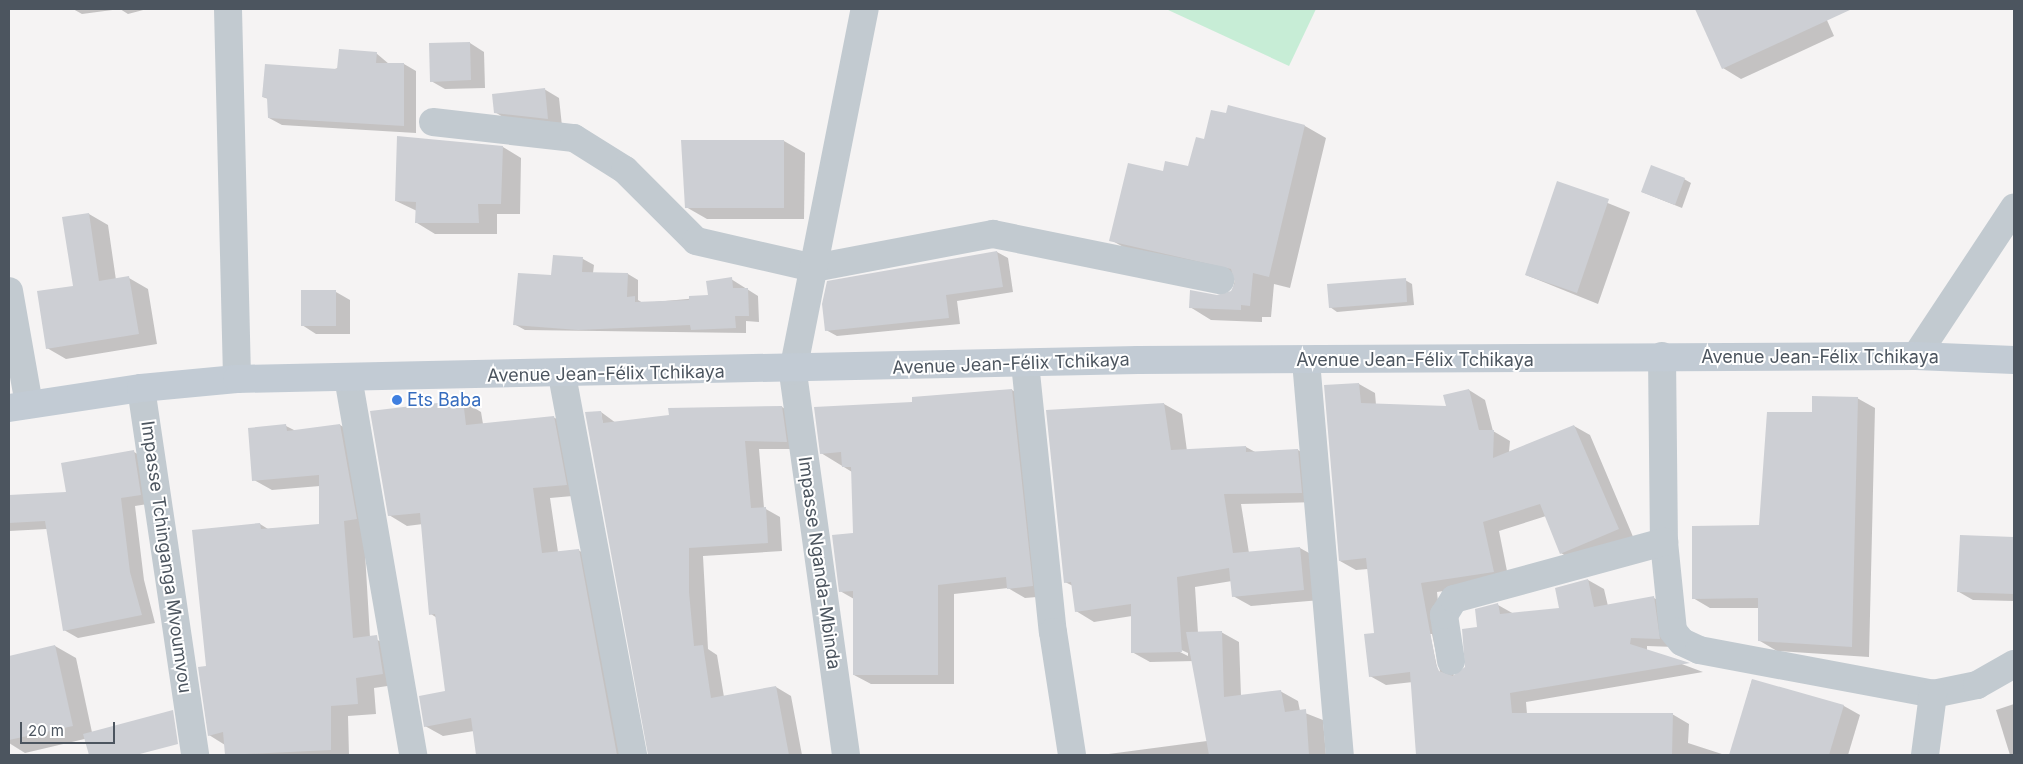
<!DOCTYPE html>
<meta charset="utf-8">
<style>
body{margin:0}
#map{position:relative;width:2023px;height:764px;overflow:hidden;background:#f5f3f3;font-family:Inter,sans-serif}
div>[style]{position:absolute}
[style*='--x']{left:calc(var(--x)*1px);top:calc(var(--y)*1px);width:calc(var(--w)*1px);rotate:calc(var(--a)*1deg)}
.green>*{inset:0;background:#c7edd6}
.shadow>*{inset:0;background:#0003}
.building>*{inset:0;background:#cdcfd4}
.street>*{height:28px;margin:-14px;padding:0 14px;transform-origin:14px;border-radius:14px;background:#c2cad0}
.secondary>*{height:28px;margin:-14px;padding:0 14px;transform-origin:14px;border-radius:14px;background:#c2cbd4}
.dots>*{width:14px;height:14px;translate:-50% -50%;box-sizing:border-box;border:2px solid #fff;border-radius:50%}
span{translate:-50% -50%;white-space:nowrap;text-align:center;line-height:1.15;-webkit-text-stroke:4px #fff;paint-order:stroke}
.street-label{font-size:18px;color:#4c555f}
.shop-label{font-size:18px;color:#366cbe}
.left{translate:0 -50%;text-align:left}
.frame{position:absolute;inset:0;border:10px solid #4c555f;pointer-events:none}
.scale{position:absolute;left:20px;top:722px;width:95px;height:22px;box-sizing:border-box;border:2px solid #4c555f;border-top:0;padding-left:6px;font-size:15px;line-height:18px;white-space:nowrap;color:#4c555f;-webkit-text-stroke:4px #fff;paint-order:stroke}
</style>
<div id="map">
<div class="green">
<i style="clip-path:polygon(1166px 9px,1316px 9px,1289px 66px)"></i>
</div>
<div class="shadow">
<i style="clip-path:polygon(73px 9px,147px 9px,128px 14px,120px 9px,82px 14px)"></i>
<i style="clip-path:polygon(1822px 9px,1834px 36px,1741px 79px,1723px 68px,1697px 11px)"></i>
<i style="clip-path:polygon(470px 43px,484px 52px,485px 88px,445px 89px,431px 81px)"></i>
<i style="clip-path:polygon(376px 53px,389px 64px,404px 64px,416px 71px,416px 133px,282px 125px,269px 118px,268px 99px,263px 97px)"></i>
<i style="clip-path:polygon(544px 89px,559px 98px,562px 126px,509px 121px,495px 112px)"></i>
<i style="clip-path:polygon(1305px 126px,1326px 138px,1290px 288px,1274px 284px,1271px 317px,1262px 317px,1262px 322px,1211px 320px,1190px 307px,1232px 292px,1236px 276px,1132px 252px,1111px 240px,1164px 173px,1189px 168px,1205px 140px)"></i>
<i style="clip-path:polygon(784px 141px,805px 153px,804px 219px,707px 219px,686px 207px)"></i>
<i style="clip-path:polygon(503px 147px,521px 158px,520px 214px,497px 214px,497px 234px,435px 234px,417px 223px,417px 211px,396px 201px)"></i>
<i style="clip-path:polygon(1684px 179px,1691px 183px,1682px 208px,1642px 192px)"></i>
<i style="clip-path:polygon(1558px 183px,1630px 212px,1598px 304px,1526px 275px)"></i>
<i style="clip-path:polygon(89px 214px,108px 225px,116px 280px,129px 278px,148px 289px,157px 344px,66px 359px,47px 348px,74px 287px)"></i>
<i style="clip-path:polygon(997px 252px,1008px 258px,1013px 292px,957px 301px,960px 324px,837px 336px,826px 330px)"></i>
<i style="clip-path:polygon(554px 256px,583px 259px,594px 265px,593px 273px,628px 274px,638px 280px,638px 300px,643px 303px,709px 297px,731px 279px,758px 296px,759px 322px,746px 321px,746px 333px,525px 330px,514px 324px,552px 277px)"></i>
<i style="clip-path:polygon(1405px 280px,1412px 284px,1414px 305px,1337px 312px,1330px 307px)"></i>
<i style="clip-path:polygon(302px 292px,336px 292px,350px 300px,350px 334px,316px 334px,302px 325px)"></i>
<i style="clip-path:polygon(evenodd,1359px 384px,1375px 393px,1376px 405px,1447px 407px,1469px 390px,1485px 400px,1493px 431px,1510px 441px,1509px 452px,1574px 426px,1590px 435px,1634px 539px,1577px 563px,1561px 553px,1546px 516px,1499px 531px,1509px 581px,1437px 592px,1442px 640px,1447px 643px,1454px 677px,1467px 668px,1478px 629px,1498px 605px,1514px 614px,1560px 609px,1588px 580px,1604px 589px,1608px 606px,1654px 598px,1670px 607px,1675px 647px,1647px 646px,1647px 651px,1703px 672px,1526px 702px,1527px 714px,1672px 714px,1689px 724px,1688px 743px,1725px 755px,1419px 755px,1413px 682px,1386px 685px,1370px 676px,1375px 634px,1368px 569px,1356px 570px,1340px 561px,1359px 384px,1430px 634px,1432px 634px,1441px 676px,1439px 677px,1430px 634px)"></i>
<i style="clip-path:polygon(1012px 390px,1029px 400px,1049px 596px,1025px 598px,1008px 588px,954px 594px,954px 684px,871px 684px,854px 675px,854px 599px,840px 591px,855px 534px,852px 472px,821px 453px,913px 403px)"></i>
<i style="clip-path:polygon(1857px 398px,1875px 408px,1869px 657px,1777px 651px,1760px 641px,1759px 608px,1710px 608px,1693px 598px,1760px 527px,1813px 414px)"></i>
<i style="clip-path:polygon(463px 401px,481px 412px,483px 424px,553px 417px,572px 427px,584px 495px,550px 498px,558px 552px,578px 550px,596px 560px,634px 755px,489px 755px,476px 748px,474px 731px,443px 736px,425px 726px,446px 692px,437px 618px,431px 614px,423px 524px,407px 526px,389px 515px)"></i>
<i style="clip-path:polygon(evenodd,1164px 404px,1182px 414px,1187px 451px,1246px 447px,1257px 453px,1298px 450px,1316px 461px,1319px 502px,1241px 504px,1249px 553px,1300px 548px,1318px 558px,1321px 600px,1251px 606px,1233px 596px,1232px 581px,1195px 587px,1198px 633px,1221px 632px,1239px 642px,1241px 696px,1280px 691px,1298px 701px,1300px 711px,1323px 720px,1326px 755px,1101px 755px,1207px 741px,1195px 661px,1150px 662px,1132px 652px,1132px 616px,1094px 622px,1076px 611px,1073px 586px,1065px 582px,1164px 404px,1177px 648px,1188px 653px,1188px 656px,1176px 650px,1177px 648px)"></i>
<i style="clip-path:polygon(782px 407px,796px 416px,801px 449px,759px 449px,764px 508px,780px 517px,782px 551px,703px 556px,708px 649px,717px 655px,724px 697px,776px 687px,791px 696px,802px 755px,649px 755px,601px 412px,616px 423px)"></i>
<i style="clip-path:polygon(340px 425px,358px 435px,370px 637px,394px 647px,401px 684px,374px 688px,376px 714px,348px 716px,349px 755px,226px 755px,225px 745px,209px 735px,207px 667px,260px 524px,268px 529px,321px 525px,320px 486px,272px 490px,254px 480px,286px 426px,296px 431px)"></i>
<i style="clip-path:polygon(134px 452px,148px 460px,154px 503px,135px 506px,144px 580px,155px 623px,78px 638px,64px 630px,47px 529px,9px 531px,9px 496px,67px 493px)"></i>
<i style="clip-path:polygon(1961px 536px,2014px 538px,2014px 601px,1973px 600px,1959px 592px)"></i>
<i style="clip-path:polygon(55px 646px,76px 658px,93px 737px,25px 753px,9px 743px,9px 657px)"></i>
<i style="clip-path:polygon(1752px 680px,1844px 706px,1860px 715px,1848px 755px,1731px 755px)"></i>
<i style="clip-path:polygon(2014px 704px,2014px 755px,2010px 755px,1996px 710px)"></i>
</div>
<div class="building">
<i style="clip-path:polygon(1695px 9px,1852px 9px,1722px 69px)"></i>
<i style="clip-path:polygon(470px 42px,471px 80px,430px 82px,429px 43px)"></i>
<i style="clip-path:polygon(339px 49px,377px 52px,376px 63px,404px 63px,404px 126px,268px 118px,267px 98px,262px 97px,265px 64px,337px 69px)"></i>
<i style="clip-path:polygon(545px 88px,548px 119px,494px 113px,492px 94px)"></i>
<i style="clip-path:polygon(1228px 105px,1305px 125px,1269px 277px,1253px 273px,1250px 306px,1241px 305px,1241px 310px,1189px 308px,1190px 290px,1217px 295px,1231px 291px,1235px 283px,1231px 269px,1109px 241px,1128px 163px,1163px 171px,1165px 161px,1188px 166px,1196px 137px,1204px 139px,1211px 110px,1226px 113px)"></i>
<i style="clip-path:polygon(397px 136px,503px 146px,501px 204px,478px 204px,479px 223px,415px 223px,416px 202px,395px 201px)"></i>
<i style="clip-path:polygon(681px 140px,784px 140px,784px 208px,685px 208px)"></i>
<i style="clip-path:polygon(1651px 165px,1685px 178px,1675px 205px,1641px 192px)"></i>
<i style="clip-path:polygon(1557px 181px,1609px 199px,1577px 293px,1525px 275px)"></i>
<i style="clip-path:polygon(89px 213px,99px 281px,129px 276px,139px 334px,46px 349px,37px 291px,73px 286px,62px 217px)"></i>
<i style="clip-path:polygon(997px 251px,1003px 287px,946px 295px,949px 318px,825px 331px,822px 304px,827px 281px)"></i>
<i style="clip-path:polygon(553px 255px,583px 257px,582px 272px,628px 273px,627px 297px,635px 296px,635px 302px,689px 300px,689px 296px,708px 295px,706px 281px,732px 277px,733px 288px,748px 288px,749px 316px,735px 316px,736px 328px,691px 330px,690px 325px,578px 330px,513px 325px,518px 273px,551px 275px)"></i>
<i style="clip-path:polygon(1406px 278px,1407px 302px,1329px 308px,1327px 284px)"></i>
<i style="clip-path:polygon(301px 290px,336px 290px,336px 326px,301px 326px)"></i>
<i style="clip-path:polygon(1359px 383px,1361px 403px,1446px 406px,1443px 395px,1469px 389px,1479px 430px,1494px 430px,1493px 458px,1574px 425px,1619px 529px,1560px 554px,1540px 504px,1483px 522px,1494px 572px,1421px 583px,1436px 664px,1439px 671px,1453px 676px,1465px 667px,1462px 629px,1477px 627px,1475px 609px,1498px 603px,1500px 614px,1559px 608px,1555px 588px,1588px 579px,1594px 607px,1654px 596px,1660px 639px,1631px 638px,1630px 644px,1690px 663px,1510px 693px,1512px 713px,1673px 713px,1672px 755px,1416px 755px,1410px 672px,1369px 677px,1364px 634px,1374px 633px,1366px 558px,1339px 561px,1324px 385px)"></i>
<i style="clip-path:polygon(1012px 389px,1033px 586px,1007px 589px,1006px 577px,938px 585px,938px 675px,853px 675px,853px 591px,839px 592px,832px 535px,853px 533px,851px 467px,842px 467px,841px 452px,820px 454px,814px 407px,912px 402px,912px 397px)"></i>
<i style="clip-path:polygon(1812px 396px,1858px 397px,1852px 647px,1758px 641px,1758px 598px,1692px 599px,1692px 526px,1759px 525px,1767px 412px,1812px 412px)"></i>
<i style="clip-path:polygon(463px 400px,466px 425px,554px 416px,567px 485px,533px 488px,542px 553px,579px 549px,617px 755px,476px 755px,471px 718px,424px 727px,419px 696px,445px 691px,435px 614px,429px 615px,420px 513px,388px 516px,370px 411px)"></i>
<i style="clip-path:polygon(1164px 403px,1171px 450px,1246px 446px,1246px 452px,1298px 449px,1302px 493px,1224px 494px,1233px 553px,1300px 547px,1304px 590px,1232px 597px,1229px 568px,1177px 577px,1182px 652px,1131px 653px,1131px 604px,1075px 612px,1071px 582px,1064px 583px,1046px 410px)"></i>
<i style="clip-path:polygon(782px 406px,787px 442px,745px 441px,751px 508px,766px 507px,768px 543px,689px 548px,689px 592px,694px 646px,703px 645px,711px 698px,776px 686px,789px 755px,648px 755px,585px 412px,601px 411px,603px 423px,669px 415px,668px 408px)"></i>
<i style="clip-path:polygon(286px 424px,287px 431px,340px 424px,357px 519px,344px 521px,353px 638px,377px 635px,383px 674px,356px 678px,358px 704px,331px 706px,331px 750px,225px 755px,223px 732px,208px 736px,198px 667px,206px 666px,192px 530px,260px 523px,261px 529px,319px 524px,319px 475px,252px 481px,248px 428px)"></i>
<i style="clip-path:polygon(134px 450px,141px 495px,121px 498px,130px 572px,142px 615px,63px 631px,45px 521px,9px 523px,9px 495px,66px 492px,61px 463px)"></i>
<i style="clip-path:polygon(1960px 535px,2014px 537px,2014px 594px,1957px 592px)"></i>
<i style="clip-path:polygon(1222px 631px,1224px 697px,1281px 690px,1285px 712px,1306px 709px,1309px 755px,1209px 755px,1186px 632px)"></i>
<i style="clip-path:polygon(55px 645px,73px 726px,9px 740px,9px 656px)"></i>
<i style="clip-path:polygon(1752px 679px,1844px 705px,1829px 755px,1729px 755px)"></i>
<i style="clip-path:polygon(173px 710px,178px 744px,136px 755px,89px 755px,83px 734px)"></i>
</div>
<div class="street">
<i style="--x:228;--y:9;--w:370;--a:88.6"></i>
<i style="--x:433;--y:122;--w:142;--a:6.5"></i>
<i style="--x:574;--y:138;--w:60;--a:32.1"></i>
<i style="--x:625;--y:170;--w:100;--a:45"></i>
<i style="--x:696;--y:241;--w:121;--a:12.9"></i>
<i style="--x:814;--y:268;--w:182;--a:-10.8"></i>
<i style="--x:993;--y:234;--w:232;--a:11.5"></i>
<i style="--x:9;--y:291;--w:115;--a:80"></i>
<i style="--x:1662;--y:356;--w:186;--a:89.4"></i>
<i style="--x:1664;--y:542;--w:89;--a:84.2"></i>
<i style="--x:1673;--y:631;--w:14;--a:51"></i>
<i style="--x:1682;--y:642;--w:19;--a:25"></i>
<i style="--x:1699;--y:650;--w:238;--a:10.6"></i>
<i style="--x:1933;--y:694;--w:45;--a:-11.6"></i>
<i style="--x:1977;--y:685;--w:43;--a:-29.6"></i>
<i style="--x:1916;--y:356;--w:178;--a:-56.5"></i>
<i style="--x:1306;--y:361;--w:395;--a:85.1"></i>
<i style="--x:1025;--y:363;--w:270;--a:84.1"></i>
<i style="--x:1053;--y:632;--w:124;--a:81.2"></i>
<i style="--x:562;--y:375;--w:387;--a:79.4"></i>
<i style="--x:348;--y:377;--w:384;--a:80.2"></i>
<i style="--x:141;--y:388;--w:371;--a:81.6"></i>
<i style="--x:1451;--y:661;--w:47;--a:-98.7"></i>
<i style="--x:1444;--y:615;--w:19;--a:-58"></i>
<i style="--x:1454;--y:599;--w:218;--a:-15.2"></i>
<i style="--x:846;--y:755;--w:388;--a:-97.9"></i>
<i style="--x:793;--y:371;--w:369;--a:-78.8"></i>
<i style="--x:1925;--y:755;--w:62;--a:-82.5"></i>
</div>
<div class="secondary">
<i style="--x:9;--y:408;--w:134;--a:-8.6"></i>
<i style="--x:141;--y:388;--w:96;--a:-5.4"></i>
<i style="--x:237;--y:379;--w:901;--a:-1.21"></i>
<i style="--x:1138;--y:360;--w:778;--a:-0.29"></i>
<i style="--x:1916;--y:356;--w:98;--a:2.3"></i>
</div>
<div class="dots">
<i style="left:397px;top:400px;background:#3f7fe0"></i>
</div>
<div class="street-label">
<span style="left:1820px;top:357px">Avenue Jean-Félix Tchikaya</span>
<span style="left:1415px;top:360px">Avenue Jean-Félix Tchikaya</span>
<span style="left:1011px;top:364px;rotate:-2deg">Avenue Jean-Félix Tchikaya</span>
<span style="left:606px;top:374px;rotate:-1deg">Avenue Jean-Félix Tchikaya</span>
<span style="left:166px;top:557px;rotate:82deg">Impasse Tchinganga Mvoumvou</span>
<span style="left:819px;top:563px;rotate:82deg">Impasse Nganda-Mbinda</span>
</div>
<div class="shop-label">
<span class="left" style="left:407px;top:400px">Ets Baba</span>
</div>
<div class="frame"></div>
<div class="scale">20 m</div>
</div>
